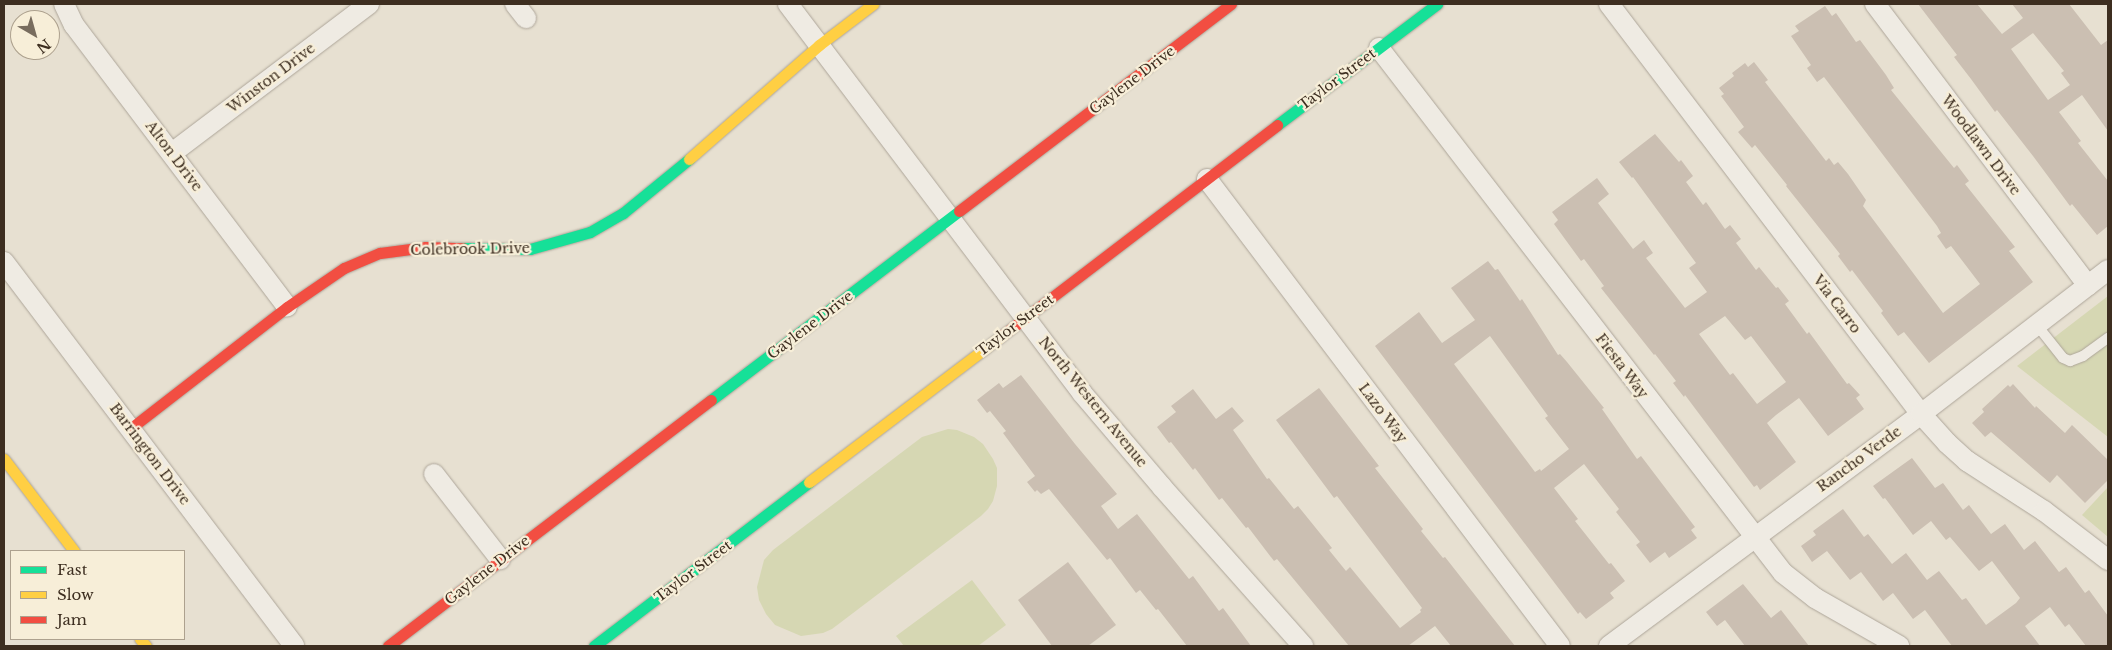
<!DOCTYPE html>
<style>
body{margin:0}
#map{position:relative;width:2112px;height:650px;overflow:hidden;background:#e7e0d1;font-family:"Libre Baskerville",serif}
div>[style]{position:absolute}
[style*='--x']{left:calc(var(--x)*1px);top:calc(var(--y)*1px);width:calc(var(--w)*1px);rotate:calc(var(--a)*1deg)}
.green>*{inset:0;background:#d6d7b3}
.building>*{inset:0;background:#cbbfb2}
.roads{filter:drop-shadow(0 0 1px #ada599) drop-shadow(0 0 1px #ada599)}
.lane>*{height:10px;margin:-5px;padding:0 5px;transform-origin:5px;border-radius:5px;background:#efebe3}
.street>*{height:20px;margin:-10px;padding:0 10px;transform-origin:10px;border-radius:10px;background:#efebe3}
.fast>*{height:11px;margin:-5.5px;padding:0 5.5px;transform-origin:5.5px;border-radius:5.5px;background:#16e098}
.slow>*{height:11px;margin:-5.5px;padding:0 5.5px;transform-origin:5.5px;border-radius:5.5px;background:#ffcf43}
.jam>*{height:11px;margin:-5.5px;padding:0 5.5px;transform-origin:5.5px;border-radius:5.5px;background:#f24e42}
span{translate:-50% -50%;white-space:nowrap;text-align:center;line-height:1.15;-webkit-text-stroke:4.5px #f7eed8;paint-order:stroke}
.street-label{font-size:14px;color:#3d2e20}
.frame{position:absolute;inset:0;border:5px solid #3d2e20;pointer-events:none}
.legend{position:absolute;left:10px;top:550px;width:175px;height:90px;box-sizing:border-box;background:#f7eed8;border:1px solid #ada18e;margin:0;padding:6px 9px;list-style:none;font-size:15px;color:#3d2e20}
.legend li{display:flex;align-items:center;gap:10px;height:25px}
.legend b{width:25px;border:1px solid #ada18e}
.north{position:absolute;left:10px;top:10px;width:50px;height:50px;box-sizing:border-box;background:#f7eed8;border:1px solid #ada18e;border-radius:50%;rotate:142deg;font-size:14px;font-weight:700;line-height:20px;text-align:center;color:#3d2e20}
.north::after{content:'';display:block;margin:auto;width:18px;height:22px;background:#786c5e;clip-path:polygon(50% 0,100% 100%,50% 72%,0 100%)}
</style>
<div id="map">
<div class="green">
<i style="clip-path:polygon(2108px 296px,2108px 437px,2017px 366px)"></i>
<i style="clip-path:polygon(948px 429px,957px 430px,974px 437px,983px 444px,993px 459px,997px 468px,997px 486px,993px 501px,988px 509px,981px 516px,832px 629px,823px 633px,801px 636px,775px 625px,766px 614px,759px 600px,757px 587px,764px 560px,773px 550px,922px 437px)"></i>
<i style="clip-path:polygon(2108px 487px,2108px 537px,2082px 515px)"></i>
<i style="clip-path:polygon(972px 580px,1006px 625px,978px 646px,904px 646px,896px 636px)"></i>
</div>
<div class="building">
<i style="clip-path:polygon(evenodd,1918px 4px,1977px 4px,2002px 34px,2023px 18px,2012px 4px,2069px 4px,2101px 45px,2108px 40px,2108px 131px,2082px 95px,2059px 112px,2081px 141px,2078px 143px,2108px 181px,2108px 226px,2097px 235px,2072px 204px,2070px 206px,2033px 156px,1997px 110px,1995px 112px,1971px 79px,1954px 57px,1957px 55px,1918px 4px,2033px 33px,2064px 71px,2061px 73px,2070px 85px,2048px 100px,2011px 49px,2033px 33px)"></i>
<i style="clip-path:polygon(1825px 6px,1832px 16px,1836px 13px,1856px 42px,1860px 40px,1886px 75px,1894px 88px,1891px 90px,1954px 168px,1957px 165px,1969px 181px,1965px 184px,2015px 247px,2009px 251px,2033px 282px,1929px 363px,1904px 332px,1898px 336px,1881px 313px,1883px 311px,1852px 270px,1850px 272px,1838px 256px,1840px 254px,1786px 186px,1787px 185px,1755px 145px,1752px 148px,1738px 132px,1744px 127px,1721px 96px,1724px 94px,1719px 88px,1734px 76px,1732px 73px,1745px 63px,1748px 67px,1754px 62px,1768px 80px,1765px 82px,1826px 161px,1829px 158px,1834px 165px,1838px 162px,1848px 174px,1866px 200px,1863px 206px,1943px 313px,1980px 284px,1951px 246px,1946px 249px,1937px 236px,1941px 233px,1937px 226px,1824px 77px,1817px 82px,1807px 68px,1811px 65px,1791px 36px,1799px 31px,1795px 26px)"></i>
<i style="clip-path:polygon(evenodd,1655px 134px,1679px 162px,1681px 160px,1693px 176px,1686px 182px,1703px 205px,1706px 202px,1725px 229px,1730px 225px,1741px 239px,1736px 243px,1756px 270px,1759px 267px,1776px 288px,1778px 287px,1789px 301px,1785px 304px,1807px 334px,1809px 332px,1847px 384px,1849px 383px,1860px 395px,1856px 398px,1864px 409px,1828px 436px,1799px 398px,1776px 415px,1767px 423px,1796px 462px,1760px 490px,1757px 485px,1754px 487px,1685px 395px,1684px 397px,1673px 383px,1676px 381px,1655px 354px,1654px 355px,1601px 288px,1604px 286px,1584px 259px,1581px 261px,1554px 224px,1558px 220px,1552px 212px,1597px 178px,1609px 194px,1598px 203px,1633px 249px,1644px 240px,1653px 253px,1646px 258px,1685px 308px,1707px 292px,1689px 268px,1696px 263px,1633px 177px,1632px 178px,1619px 162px,1655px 134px,1725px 316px,1745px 340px,1751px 336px,1786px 382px,1757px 404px,1733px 373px,1730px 375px,1699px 334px,1725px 316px)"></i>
<i style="clip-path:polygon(evenodd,1488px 261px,1495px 270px,1498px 269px,1520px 301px,1522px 299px,1558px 355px,1560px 354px,1567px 362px,1604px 408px,1602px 409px,1637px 459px,1641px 456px,1695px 527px,1691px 530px,1697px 538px,1669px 558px,1665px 552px,1650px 563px,1636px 545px,1640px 542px,1616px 512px,1619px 509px,1584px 464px,1554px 488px,1578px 519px,1575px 521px,1609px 564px,1611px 563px,1625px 581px,1610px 593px,1614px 598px,1586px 619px,1580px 612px,1578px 614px,1566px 598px,1375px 346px,1419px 312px,1442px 343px,1475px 320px,1451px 288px,1488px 261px,1490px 336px,1548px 416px,1545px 418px,1569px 449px,1541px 471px,1540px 469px,1535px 472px,1454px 364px,1490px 336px)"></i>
<i style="clip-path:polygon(1021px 375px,1075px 444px,1117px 494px,1101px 506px,1118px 529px,1137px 514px,1189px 579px,1193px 576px,1219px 611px,1223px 608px,1251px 646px,1187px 646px,1158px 609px,1156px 610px,1140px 590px,1136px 593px,1110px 558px,1107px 560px,1049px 489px,1041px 494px,1037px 490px,1035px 492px,1027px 482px,1035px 476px,1003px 433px,1006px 431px,990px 411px,987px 413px,977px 400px,999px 383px,1003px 388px)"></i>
<i style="clip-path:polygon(2013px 384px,2035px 408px,2036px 406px,2065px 433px,2072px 425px,2108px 460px,2108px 480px,2085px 503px,2057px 475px,2050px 483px,1991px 432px,1985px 437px,1972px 423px,1984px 412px,1982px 409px,2008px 385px,2010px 387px)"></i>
<i style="clip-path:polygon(1319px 388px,1379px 466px,1375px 468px,1423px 529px,1421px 531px,1443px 558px,1445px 557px,1515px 646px,1451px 646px,1435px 626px,1408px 646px,1349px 646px,1277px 559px,1274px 561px,1248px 527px,1246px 528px,1222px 498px,1219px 500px,1195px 468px,1193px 470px,1171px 442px,1169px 443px,1157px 427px,1176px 412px,1171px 406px,1193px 389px,1216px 419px,1232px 407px,1244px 421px,1233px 430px,1267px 479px,1269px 478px,1294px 509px,1298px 506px,1332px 548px,1329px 550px,1346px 571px,1350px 567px,1400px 628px,1421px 612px,1420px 610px,1422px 608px,1337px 496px,1334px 498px,1276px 420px)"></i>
<i style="clip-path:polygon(1912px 458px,1935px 488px,1943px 483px,1963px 510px,1969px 505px,1991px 534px,2005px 524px,2024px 550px,2035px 541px,2059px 572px,2066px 567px,2085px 593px,2089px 590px,2108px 616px,2108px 646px,2086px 646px,2069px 624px,2065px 627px,2050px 607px,2025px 626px,2040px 646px,1952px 646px,1925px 610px,1913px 619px,1893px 593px,1883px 601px,1861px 572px,1850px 580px,1827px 551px,1812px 562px,1801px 546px,1816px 535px,1813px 531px,1843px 509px,1864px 537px,1868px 534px,1892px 564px,1906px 553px,1927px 580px,1939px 571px,1962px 600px,1966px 598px,1986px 625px,2016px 603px,2020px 598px,1992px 561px,1979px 571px,1950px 537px,1946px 540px,1931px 521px,1913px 535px,1885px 498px,1883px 499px,1873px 486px)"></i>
<i style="clip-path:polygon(1068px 562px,1116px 625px,1088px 646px,1052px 646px,1018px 600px)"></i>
<i style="clip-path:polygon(1743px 584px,1771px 618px,1781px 610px,1809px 646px,1745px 646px,1725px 620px,1717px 626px,1706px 612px)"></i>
</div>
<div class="roads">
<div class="lane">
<i style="--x:2036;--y:324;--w:43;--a:51.5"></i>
<i style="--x:2063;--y:358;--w:8;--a:23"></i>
<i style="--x:2070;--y:361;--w:14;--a:-21"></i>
<i style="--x:2083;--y:356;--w:31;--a:-36"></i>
</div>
<div class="street">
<i style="--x:64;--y:4;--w:23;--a:65"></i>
<i style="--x:74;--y:25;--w:353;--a:52.9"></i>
<i style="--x:515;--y:4;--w:18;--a:52"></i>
<i style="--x:788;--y:4;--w:488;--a:52.9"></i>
<i style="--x:1082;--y:393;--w:123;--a:49.6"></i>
<i style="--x:1162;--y:487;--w:213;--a:48.4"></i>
<i style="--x:1609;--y:4;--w:515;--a:52.73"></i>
<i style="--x:1921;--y:414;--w:39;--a:48"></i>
<i style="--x:1947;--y:443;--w:27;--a:42"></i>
<i style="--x:1967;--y:461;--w:92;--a:33"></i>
<i style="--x:2044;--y:511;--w:81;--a:37.4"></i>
<i style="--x:1875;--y:4;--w:353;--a:52.9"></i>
<i style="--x:1379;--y:48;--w:662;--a:52.42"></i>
<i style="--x:1783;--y:573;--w:41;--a:38"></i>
<i style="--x:1815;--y:598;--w:97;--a:29.7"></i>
<i style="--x:172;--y:153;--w:247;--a:-37.1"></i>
<i style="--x:1207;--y:179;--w:585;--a:52.91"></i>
<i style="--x:4;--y:262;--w:481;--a:52.9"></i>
<i style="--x:434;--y:474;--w:108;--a:52.2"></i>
<i style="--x:1609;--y:646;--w:389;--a:-36.6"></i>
<i style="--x:1921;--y:414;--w:236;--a:-37.6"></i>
</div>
<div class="fast">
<i style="--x:1277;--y:125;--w:201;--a:-37.1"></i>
<i style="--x:463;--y:248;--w:67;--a:0.9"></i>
<i style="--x:530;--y:249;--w:62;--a:-15.8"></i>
<i style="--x:590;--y:232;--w:38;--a:-30"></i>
<i style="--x:623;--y:213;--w:85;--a:-39.3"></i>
<i style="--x:711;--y:400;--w:312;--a:-37.3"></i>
<i style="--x:594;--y:646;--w:270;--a:-37.3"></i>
</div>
<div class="slow">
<i style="--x:689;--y:159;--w:173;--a:-41.2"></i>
<i style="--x:819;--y:45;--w:68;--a:-37.2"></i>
<i style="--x:4;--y:459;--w:116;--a:52.7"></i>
<i style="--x:809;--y:482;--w:240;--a:-37.2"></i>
<i style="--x:140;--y:639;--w:9;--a:49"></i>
</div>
<div class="jam">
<i style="--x:959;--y:211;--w:342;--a:-37.3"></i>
<i style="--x:1000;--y:337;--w:349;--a:-37.4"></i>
<i style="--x:131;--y:428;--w:197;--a:-37.8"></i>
<i style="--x:287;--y:307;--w:69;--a:-34.4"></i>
<i style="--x:344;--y:268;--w:39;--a:-23"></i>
<i style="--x:380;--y:253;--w:46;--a:-7.4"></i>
<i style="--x:426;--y:247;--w:37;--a:2"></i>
<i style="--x:388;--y:646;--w:406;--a:-37.3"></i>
</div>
</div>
<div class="street-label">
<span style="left:271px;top:78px;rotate:-37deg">Winston Drive</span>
<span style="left:1337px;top:79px;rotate:-37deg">Taylor Street</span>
<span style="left:1132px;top:80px;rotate:-37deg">Gaylene Drive</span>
<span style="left:1981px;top:145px;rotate:53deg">Woodlawn Drive</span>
<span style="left:174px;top:156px;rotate:53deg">Alton Drive</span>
<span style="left:470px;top:249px;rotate:-1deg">Colebrook Drive</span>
<span style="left:1837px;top:304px;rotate:53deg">Via Carro</span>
<span style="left:810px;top:325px;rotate:-37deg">Gaylene Drive</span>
<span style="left:1015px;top:325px;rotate:-37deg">Taylor Street</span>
<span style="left:1622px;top:366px;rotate:53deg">Fiesta Way</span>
<span style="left:1093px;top:402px;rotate:51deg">North Western Avenue</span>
<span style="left:1383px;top:413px;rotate:53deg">Lazo Way</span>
<span style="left:150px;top:454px;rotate:53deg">Barrington Drive</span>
<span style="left:1859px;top:459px;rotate:-36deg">Rancho Verde</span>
<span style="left:487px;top:570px;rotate:-38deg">Gaylene Drive</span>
<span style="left:693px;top:571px;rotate:-37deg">Taylor Street</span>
</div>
<div class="frame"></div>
<ul class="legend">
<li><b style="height:6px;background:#16e098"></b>Fast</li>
<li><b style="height:6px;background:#ffcf43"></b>Slow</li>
<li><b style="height:6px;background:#f24e42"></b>Jam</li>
</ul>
<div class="north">N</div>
</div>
